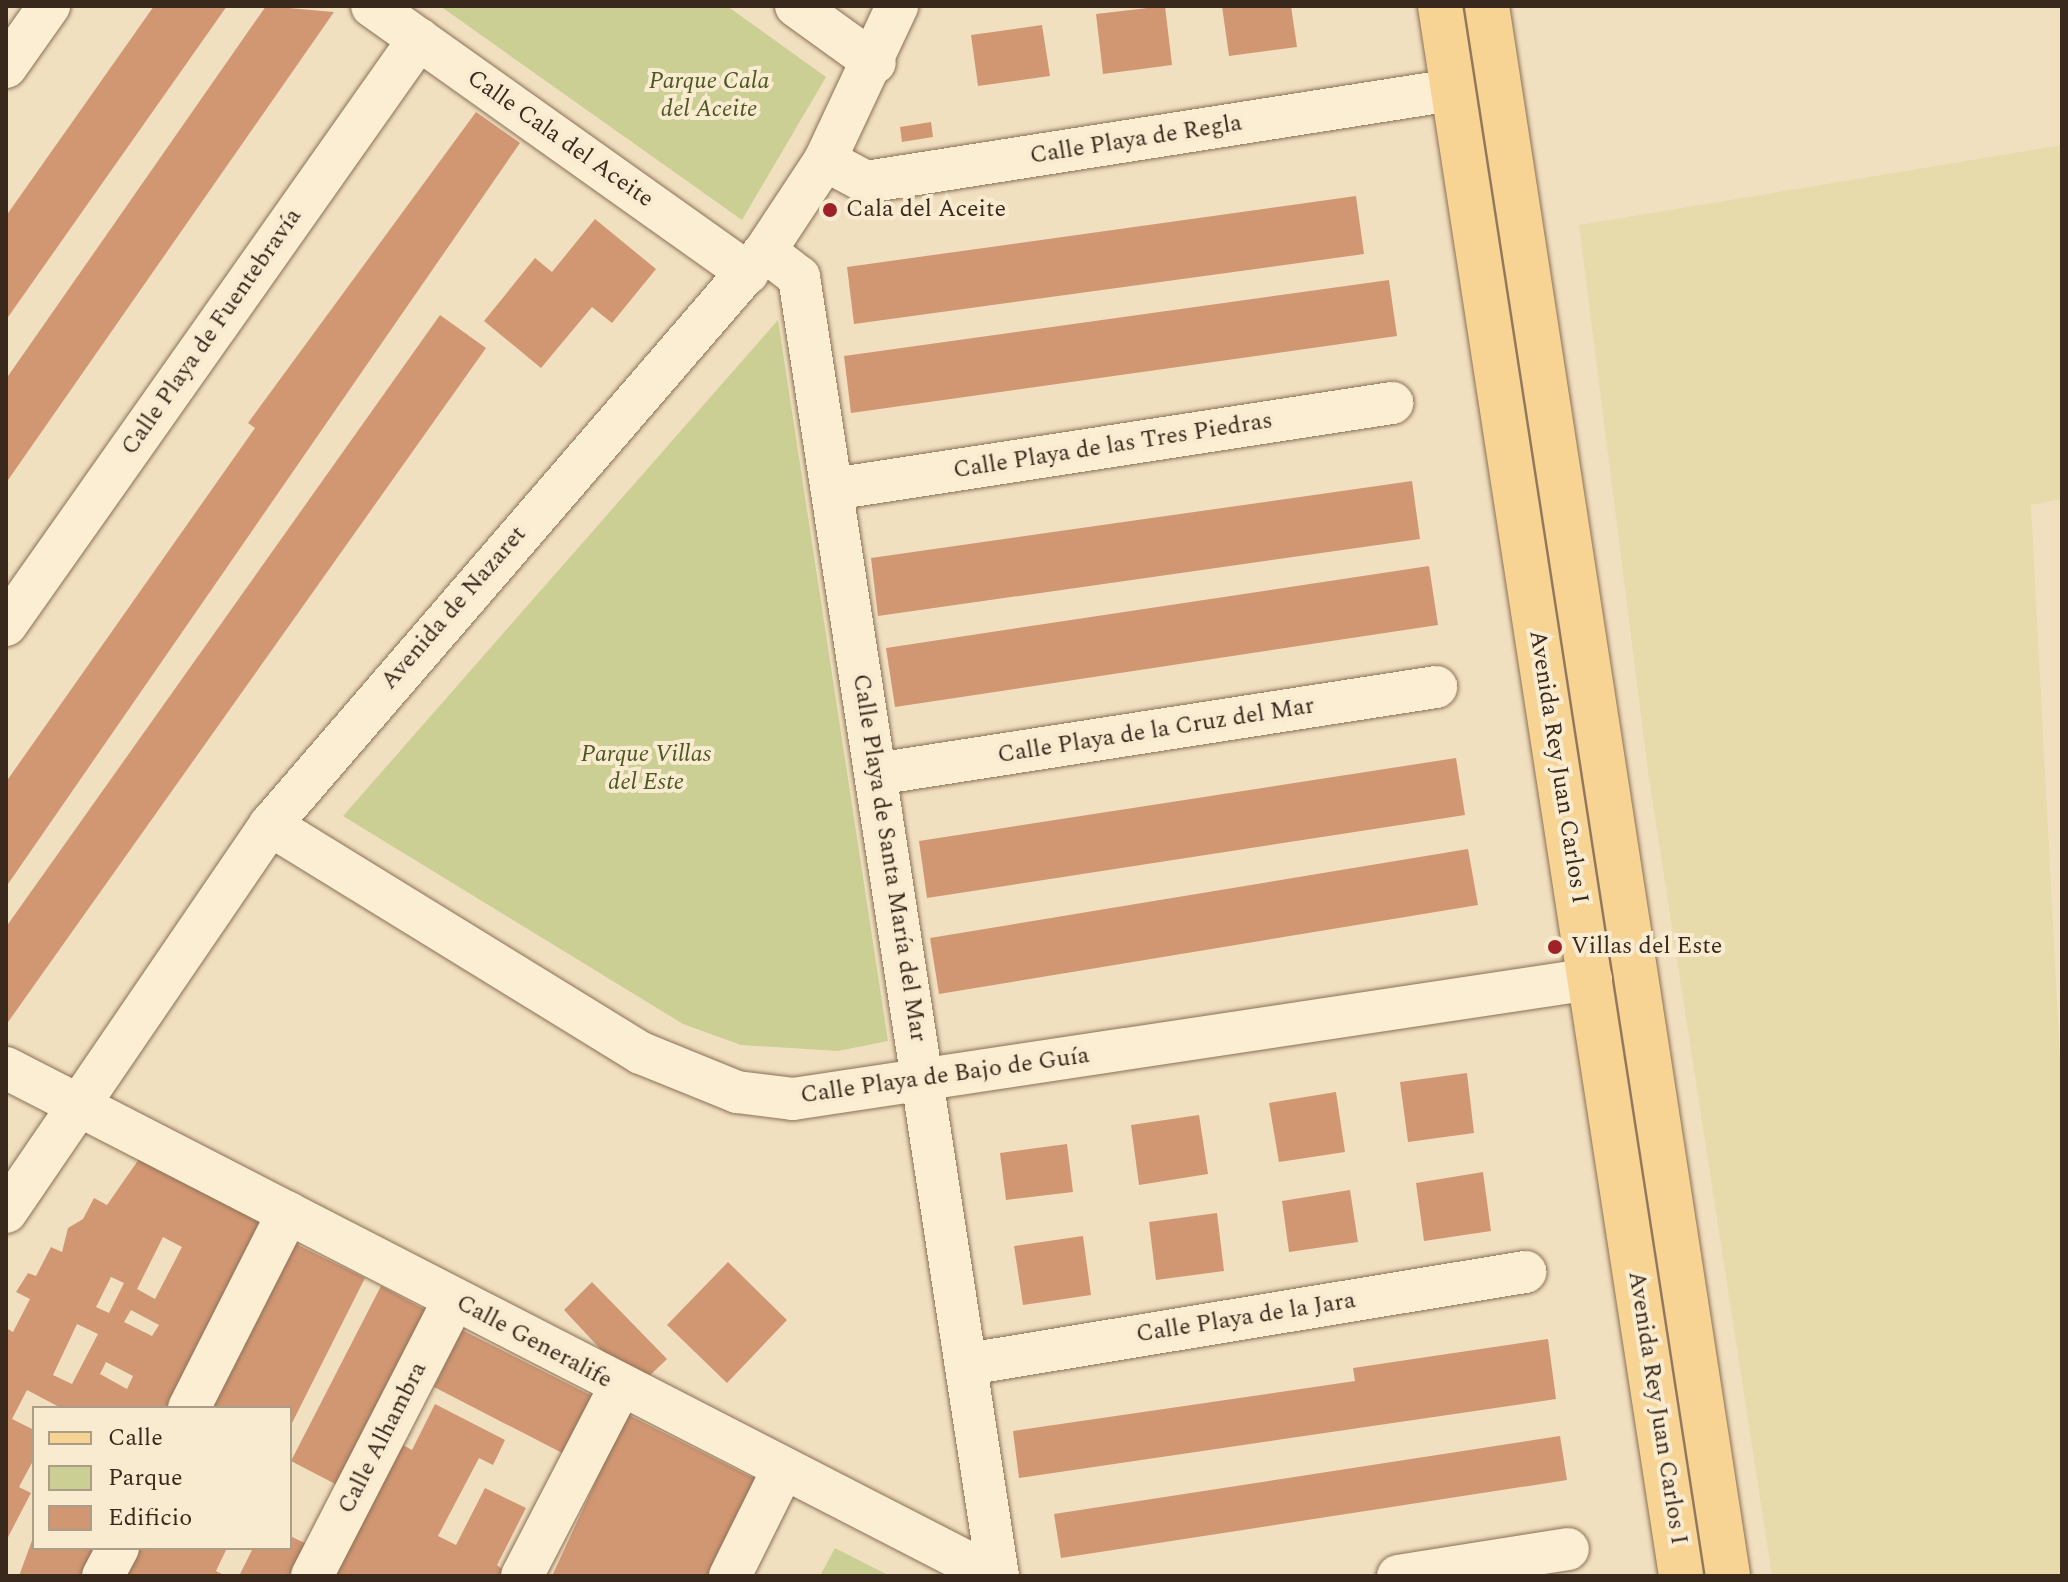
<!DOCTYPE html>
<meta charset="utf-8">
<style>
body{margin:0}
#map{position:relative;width:2068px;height:1582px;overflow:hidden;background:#f1e0c0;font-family:Spectral,serif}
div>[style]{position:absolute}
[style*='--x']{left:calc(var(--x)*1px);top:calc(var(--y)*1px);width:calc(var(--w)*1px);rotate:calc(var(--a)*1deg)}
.farmland>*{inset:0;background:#e7dbac}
.green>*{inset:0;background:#cbcf93}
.building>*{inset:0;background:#d19773}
.roads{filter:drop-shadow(0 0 2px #8b7056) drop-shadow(0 0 2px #8b7056)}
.minor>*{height:42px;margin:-21px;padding:0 21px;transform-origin:21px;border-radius:21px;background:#fbeed3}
.major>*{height:44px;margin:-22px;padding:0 22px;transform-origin:22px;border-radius:22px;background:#f7d494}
.dots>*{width:22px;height:22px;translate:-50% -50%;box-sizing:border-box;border:4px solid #f8ebd0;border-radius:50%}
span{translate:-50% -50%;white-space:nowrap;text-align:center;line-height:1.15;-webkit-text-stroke:8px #f8ebd0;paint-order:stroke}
.park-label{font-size:24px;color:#4c5721;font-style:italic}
.street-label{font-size:24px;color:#39291c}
.poi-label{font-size:24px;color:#39291c}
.left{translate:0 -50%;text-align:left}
.frame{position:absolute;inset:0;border:8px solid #39291c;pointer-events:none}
.legend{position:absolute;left:32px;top:1406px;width:260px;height:144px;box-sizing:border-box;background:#f8ebd0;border:2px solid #ac9d88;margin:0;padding:10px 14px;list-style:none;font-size:24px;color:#39291c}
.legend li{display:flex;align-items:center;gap:16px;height:40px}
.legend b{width:40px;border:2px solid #ac9d88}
</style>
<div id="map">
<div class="farmland">
<i style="clip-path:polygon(2062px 145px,2062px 499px,2031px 505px,2062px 1096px,2062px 1576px,1772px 1576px,1648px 772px,1579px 225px)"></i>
</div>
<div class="green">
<i style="clip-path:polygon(440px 6px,727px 6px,826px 77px,742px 220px)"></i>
<i style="clip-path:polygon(778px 320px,888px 1041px,838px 1051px,741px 1045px,683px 1024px,343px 816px)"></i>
<i style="clip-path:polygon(835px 1548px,890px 1576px,820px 1576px)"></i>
</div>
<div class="building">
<i style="clip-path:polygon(154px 6px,227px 6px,6px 320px,6px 216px)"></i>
<i style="clip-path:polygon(266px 6px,334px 12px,6px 483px,6px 379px)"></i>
<i style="clip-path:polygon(1165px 6px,1172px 65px,1103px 74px,1096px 14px)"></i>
<i style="clip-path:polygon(1222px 6px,1291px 6px,1297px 47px,1229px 56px)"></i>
<i style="clip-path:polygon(1042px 25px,1050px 76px,978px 86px,971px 35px)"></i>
<i style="clip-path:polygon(476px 112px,520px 143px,6px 887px,6px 782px,255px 428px,248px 423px)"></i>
<i style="clip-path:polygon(931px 122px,933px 137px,902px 142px,900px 127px)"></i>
<i style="clip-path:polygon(1356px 196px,1364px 254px,854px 324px,847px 267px)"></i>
<i style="clip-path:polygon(595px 219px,656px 269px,612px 323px,592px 307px,541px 368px,484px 321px,535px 258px,552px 272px)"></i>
<i style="clip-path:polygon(1389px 280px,1397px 336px,851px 413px,844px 356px)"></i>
<i style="clip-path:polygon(440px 315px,486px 348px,6px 1025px,6px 927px)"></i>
<i style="clip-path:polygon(1412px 481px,1420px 539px,878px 616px,871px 558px)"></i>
<i style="clip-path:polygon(1429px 566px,1438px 625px,895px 707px,886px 648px)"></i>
<i style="clip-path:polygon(1456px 758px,1465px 815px,927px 898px,919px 841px)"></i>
<i style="clip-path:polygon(1468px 849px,1478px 905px,939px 994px,930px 938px)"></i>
<i style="clip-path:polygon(1467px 1073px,1474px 1133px,1408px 1142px,1400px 1082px)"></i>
<i style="clip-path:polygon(1336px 1092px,1345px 1152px,1279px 1162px,1269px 1103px)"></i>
<i style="clip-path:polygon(1199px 1115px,1208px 1174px,1139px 1185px,1131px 1125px)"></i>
<i style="clip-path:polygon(1067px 1144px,1073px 1192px,1006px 1200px,1000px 1153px)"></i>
<i style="clip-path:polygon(evenodd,139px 1159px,262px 1223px,167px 1408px,61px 1408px,27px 1390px,12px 1419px,34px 1430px,34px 1459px,19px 1487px,31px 1493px,6px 1541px,6px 1328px,13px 1332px,30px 1299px,16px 1292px,28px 1273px,36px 1276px,51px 1247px,62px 1252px,68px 1228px,83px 1219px,94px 1198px,107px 1205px,139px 1159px,163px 1237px,182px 1247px,155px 1299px,137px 1289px,163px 1237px,139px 1159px,111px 1277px,124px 1283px,109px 1313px,96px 1307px,111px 1277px,139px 1159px,131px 1310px,159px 1325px,152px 1336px,124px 1322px,131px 1310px,139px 1159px,77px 1324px,98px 1334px,72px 1384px,53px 1375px,77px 1324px,139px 1159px,106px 1362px,133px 1376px,127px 1389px,100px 1374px,106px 1362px)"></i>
<i style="clip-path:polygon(1483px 1172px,1491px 1231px,1424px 1241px,1416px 1183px)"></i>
<i style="clip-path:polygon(1350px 1190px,1358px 1242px,1289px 1252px,1282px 1201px)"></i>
<i style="clip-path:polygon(1217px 1213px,1224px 1271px,1156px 1280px,1149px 1222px)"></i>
<i style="clip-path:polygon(1083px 1236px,1091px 1295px,1023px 1305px,1014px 1246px)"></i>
<i style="clip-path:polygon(296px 1244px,365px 1278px,290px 1427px,290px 1408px,213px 1408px)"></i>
<i style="clip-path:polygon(728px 1262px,787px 1320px,727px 1383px,667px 1325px)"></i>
<i style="clip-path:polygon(592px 1282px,667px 1359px,644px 1381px,619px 1369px,564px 1310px)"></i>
<i style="clip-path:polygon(381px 1286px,431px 1313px,341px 1487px,291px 1461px)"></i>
<i style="clip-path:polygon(462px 1330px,598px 1399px,568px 1456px,434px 1387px)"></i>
<i style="clip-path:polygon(1548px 1339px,1556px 1399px,1019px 1478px,1013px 1431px,1355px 1381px,1353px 1368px)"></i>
<i style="clip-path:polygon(435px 1404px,505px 1440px,493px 1465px,479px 1458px,438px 1536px,456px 1545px,485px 1488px,526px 1508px,497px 1565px,510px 1576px,332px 1576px,403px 1445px,412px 1450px)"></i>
<i style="clip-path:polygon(627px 1414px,761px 1482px,713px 1576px,552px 1576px)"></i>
<i style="clip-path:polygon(1560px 1436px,1567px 1480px,1061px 1558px,1054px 1514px)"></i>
<i style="clip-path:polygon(34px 1535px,34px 1548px,97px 1548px,83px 1576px,19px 1576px)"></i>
<i style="clip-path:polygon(290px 1536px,311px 1546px,295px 1576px,239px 1576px,253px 1548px,290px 1548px)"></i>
<i style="clip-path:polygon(140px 1548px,227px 1548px,216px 1571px,226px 1576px,125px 1576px)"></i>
</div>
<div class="roads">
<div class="minor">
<i style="--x:372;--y:6;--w:461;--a:35.4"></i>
<i style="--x:796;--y:6;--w:97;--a:35.8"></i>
<i style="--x:6;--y:67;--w:75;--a:-54.8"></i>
<i style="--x:825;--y:160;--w:47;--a:28.2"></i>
<i style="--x:866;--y:182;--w:593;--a:-8.92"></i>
<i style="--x:765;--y:251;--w:43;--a:37.4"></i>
<i style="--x:799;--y:277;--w:1314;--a:81.29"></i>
<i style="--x:833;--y:489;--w:566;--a:-8.75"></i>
<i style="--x:6;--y:625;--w:717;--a:-54.82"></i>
<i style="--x:876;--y:774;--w:567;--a:-8.83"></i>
<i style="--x:270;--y:825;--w:435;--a:31.6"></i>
<i style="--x:641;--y:1053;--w:104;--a:22.1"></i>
<i style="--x:737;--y:1092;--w:56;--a:7.1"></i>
<i style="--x:793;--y:1099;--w:807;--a:-8.55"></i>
<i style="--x:6;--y:1068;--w:1111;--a:27.21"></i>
<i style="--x:6;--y:1212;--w:468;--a:-55.7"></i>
<i style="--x:270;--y:825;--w:758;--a:-49.23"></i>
<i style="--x:765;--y:251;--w:109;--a:-56.6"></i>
<i style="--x:825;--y:160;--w:170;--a:-64.9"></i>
<i style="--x:968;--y:1364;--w:565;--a:-9.38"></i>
<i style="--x:189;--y:1408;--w:219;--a:-63.1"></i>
<i style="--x:103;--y:1576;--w:32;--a:-62"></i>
<i style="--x:312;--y:1576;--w:310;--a:-62.8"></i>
<i style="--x:522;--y:1576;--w:213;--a:-62.6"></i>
<i style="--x:730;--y:1576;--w:119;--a:-63.6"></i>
<i style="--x:1398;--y:1576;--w:172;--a:-9"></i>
</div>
<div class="major">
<i style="--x:1440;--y:6;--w:1588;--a:81.27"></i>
<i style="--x:1487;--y:6;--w:1588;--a:81.27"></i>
</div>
</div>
<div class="dots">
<i style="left:830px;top:210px;background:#9e2228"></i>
<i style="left:1555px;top:947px;background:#9e2228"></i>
</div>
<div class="park-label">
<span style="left:709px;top:96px">Parque Cala<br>del Aceite</span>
<span style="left:646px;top:769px">Parque Villas<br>del Este</span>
</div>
<div class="street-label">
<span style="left:560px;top:139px;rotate:35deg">Calle Cala del Aceite</span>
<span style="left:1136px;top:140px;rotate:-9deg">Calle Playa de Regla</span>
<span style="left:212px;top:332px;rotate:-55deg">Calle Playa de Fuentebravía</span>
<span style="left:1113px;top:446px;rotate:-9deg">Calle Playa de las Tres Piedras</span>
<span style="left:454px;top:608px;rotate:-49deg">Avenida de Nazaret</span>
<span style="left:1156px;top:731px;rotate:-9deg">Calle Playa de la Cruz del Mar</span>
<span style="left:1558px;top:767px;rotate:81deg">Avenida Rey Juan Carlos I</span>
<span style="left:889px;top:858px;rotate:81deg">Calle Playa de Santa María del Mar</span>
<span style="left:945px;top:1076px;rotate:-8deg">Calle Playa de Bajo de Guía</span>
<span style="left:1246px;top:1318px;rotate:-9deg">Calle Playa de la Jara</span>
<span style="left:534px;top:1342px;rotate:28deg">Calle Generalife</span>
<span style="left:1657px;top:1408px;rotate:81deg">Avenida Rey Juan Carlos I</span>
<span style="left:383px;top:1438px;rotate:-63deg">Calle Alhambra</span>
</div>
<div class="poi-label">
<span class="left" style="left:846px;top:210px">Cala del Aceite</span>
<span class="left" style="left:1571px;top:947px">Villas del Este</span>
</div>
<div class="frame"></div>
<ul class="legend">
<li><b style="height:10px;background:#f7d494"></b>Calle</li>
<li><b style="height:22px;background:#cbcf93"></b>Parque</li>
<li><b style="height:22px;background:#d19773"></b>Edificio</li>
</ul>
</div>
